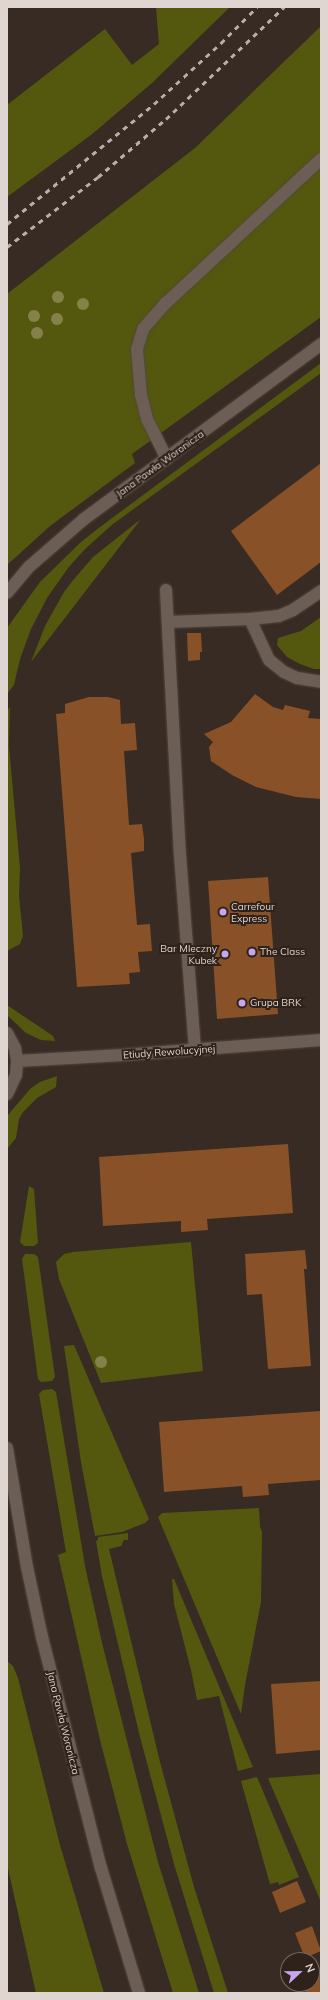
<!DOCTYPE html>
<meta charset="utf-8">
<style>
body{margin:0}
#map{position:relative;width:328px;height:2000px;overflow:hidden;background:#382b23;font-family:Mulish,sans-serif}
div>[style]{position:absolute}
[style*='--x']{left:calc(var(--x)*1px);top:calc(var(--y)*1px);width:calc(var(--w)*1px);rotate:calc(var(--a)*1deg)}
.green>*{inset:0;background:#54580e}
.building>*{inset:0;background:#885127}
.roads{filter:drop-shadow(0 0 1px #51463f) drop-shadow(0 0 1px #51463f)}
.minor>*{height:12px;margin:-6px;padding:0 6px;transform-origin:6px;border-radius:6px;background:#6d5e55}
.rail>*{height:3px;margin-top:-1.5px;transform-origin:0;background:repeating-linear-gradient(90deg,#b8afa9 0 5px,transparent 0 10px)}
.trees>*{width:12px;height:12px;margin:-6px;border-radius:50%;background:#848249}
.dots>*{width:11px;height:11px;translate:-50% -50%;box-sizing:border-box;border:2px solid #2e221a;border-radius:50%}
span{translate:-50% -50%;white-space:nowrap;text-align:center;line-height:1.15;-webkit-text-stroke:4px #2e221a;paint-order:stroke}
.street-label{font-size:10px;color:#dfd6d1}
.poi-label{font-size:10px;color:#dfd6d1}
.left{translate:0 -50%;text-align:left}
.right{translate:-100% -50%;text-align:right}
.frame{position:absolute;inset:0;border:8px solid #dfd6d1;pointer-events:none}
.north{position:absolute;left:280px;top:1952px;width:40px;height:40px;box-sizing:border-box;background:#2e221a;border:1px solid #756a63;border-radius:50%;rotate:68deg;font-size:11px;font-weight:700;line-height:16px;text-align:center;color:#dfd6d1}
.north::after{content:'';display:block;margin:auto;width:14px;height:18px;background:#c7a6ef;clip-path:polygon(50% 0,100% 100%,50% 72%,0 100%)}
</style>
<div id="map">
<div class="green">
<i style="clip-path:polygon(156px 7px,230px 7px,152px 83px,91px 135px,7px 197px,7px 105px,105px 29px,132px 65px,159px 44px)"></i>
<i style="clip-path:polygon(321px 26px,321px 317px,132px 454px,135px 463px,50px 526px,7px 565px,7px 294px,195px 148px)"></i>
<i style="clip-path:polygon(321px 363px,321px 373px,113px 524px,85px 549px,68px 568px,47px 598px,31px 629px,20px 659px,14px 685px,7px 694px,7px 628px,40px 582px,81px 542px,100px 527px)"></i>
<i style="clip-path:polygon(141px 519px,31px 662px,45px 626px,64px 592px,74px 579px,93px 557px)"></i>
<i style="clip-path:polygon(321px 617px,321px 669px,314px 669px,300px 664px,287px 657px,277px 645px,278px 638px,301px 631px)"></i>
<i style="clip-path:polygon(10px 707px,9px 746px,20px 868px,19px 896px,23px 936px,20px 944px,7px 951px,7px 711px)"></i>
<i style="clip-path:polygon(7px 1005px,53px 1036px,55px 1041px,41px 1040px,26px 1033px,7px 1015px)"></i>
<i style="clip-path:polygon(57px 1076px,56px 1087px,37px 1098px,23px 1112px,19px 1119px,16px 1138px,7px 1149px,7px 1116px,31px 1088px,40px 1082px)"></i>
<i style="clip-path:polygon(29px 1186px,34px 1189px,38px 1243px,34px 1246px,24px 1246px,20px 1242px)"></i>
<i style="clip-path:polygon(191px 1242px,203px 1371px,101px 1383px,59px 1279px,56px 1262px,64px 1254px,73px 1252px)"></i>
<i style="clip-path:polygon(25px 1254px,34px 1254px,38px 1257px,55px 1377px,52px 1381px,41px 1382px,38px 1379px,22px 1259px)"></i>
<i style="clip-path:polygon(74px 1345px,149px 1519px,145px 1523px,122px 1532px,95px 1536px,81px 1462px,64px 1346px)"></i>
<i style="clip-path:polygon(52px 1389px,56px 1392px,85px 1566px,102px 1643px,158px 1862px,199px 1993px,173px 1993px,127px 1844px,100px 1740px,58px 1555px,66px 1552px,39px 1394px,43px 1390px)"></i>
<i style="clip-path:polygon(259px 1508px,260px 1527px,262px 1532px,261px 1602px,245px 1685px,241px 1714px,158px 1517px,162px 1513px)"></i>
<i style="clip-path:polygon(128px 1533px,128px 1540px,124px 1540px,121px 1546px,109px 1549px,160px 1762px,194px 1887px,228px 1993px,214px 1993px,174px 1864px,139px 1733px,102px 1576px,96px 1541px,98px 1540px,98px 1537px)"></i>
<i style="clip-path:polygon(172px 1579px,174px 1579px,253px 1767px,238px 1771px,219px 1696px,197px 1700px,191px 1670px,174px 1604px)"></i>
<i style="clip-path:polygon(7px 1661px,13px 1666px,18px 1678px,60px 1845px,104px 1993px,36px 1993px,7px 1864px)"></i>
<i style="clip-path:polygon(321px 1774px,321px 1902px,268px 1778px)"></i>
<i style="clip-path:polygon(257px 1777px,299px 1877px,279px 1885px,278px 1882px,270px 1884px,241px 1781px)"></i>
</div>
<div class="building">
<i style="clip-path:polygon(321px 463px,321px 562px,277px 595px,231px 531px)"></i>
<i style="clip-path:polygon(187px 633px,201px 633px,202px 652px,200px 652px,200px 660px,188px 661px)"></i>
<i style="clip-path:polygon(255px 694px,273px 707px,283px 710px,285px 705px,310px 711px,308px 718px,321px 719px,321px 799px,296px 797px,256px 787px,232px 775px,211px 761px,209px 747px,213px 742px,204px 734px,231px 722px)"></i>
<i style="clip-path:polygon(89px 697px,108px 697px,120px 700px,121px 724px,135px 723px,137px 750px,124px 751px,129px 825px,142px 824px,144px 839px,144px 851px,131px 853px,137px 925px,150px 924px,152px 951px,138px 952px,140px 972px,129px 973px,130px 984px,77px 987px,56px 714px,65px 713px,65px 704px)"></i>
<i style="clip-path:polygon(268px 877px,278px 1014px,217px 1019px,208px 881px)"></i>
<i style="clip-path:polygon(288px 1144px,293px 1213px,207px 1219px,208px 1230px,181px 1232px,181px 1221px,103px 1226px,99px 1157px)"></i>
<i style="clip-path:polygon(305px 1250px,307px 1269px,304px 1269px,311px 1366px,268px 1369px,262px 1294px,247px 1295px,245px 1254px)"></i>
<i style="clip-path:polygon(321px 1411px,321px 1480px,268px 1484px,269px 1495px,243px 1497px,242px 1486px,164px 1492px,159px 1422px)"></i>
<i style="clip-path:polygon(321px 1681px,321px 1750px,276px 1754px,271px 1684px)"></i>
<i style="clip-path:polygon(297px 1881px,306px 1902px,280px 1913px,272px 1892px)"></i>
<i style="clip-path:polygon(312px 1926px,321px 1951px,305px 1958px,295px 1933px)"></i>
<i style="clip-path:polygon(321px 1973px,321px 1993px,306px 1993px,304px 1986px,317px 1981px,315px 1975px)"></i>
</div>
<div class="roads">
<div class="minor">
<i style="--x:167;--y:459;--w:45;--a:-116.6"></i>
<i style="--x:147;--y:419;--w:25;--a:-104"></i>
<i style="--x:141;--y:395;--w:46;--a:-95"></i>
<i style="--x:137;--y:349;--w:21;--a:-73"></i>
<i style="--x:143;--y:329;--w:35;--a:-49"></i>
<i style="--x:166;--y:303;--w:212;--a:-42.9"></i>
<i style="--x:166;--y:590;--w:265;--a:87"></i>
<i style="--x:180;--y:855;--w:195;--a:85.6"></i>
<i style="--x:7;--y:593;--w:35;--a:-50"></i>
<i style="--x:30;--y:566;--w:72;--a:-41"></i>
<i style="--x:84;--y:519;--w:295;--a:-36.4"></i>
<i style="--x:250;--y:619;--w:45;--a:65.1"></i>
<i style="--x:269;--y:660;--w:19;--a:39"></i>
<i style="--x:284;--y:672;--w:14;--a:25"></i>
<i style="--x:297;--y:678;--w:24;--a:9"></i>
<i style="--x:168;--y:622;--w:82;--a:-2.1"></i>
<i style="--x:250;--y:619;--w:29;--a:-6"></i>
<i style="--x:279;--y:616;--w:15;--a:-23"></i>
<i style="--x:293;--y:610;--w:34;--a:-34"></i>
<i style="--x:7;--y:1033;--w:17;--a:62"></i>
<i style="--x:15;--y:1048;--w:13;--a:81"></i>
<i style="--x:17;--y:1061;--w:14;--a:94"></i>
<i style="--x:16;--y:1075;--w:21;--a:115"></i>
<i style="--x:17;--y:1061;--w:106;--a:-3.2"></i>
<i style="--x:123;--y:1055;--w:199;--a:-4.3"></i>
<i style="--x:7;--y:1448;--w:121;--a:80.5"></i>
<i style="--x:27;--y:1567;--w:72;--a:77.9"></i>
<i style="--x:42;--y:1637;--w:238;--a:75.7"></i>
<i style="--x:101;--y:1868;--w:131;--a:73.1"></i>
</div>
</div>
<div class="rail">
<i style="--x:7;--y:224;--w:190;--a:-39.2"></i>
<i style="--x:154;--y:104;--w:91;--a:-42.3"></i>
<i style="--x:221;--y:43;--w:51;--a:-45"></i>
<i style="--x:7;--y:247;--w:115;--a:-37.6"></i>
<i style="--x:98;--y:177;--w:89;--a:-40.5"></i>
<i style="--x:166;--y:119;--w:163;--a:-43.5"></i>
</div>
<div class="trees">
<i style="left:58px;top:297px"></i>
<i style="left:83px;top:304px"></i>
<i style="left:34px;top:316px"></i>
<i style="left:57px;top:319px"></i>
<i style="left:37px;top:333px"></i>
<i style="left:101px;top:1362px"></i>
</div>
<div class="dots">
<i style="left:223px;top:912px;background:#c7a6ef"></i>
<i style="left:252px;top:952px;background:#c7a6ef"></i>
<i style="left:225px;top:954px;background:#c7a6ef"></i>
<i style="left:242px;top:1003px;background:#c7a6ef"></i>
</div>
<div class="street-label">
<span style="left:160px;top:464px;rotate:-36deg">Jana Pawła Woronicza</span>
<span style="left:169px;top:1052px;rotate:-4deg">Etiudy Rewolucyjnej</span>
<span style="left:63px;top:1723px;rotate:76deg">Jana Pawła Woronicza</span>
</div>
<div class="poi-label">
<span class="left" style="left:231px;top:912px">Carrefour<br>Express</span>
<span class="right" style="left:217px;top:954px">Bar Mleczny<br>Kubek</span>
<span class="left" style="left:260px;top:952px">The Class</span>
<span class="left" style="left:250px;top:1003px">Grupa BRK</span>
</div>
<div class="frame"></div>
<div class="north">N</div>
</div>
